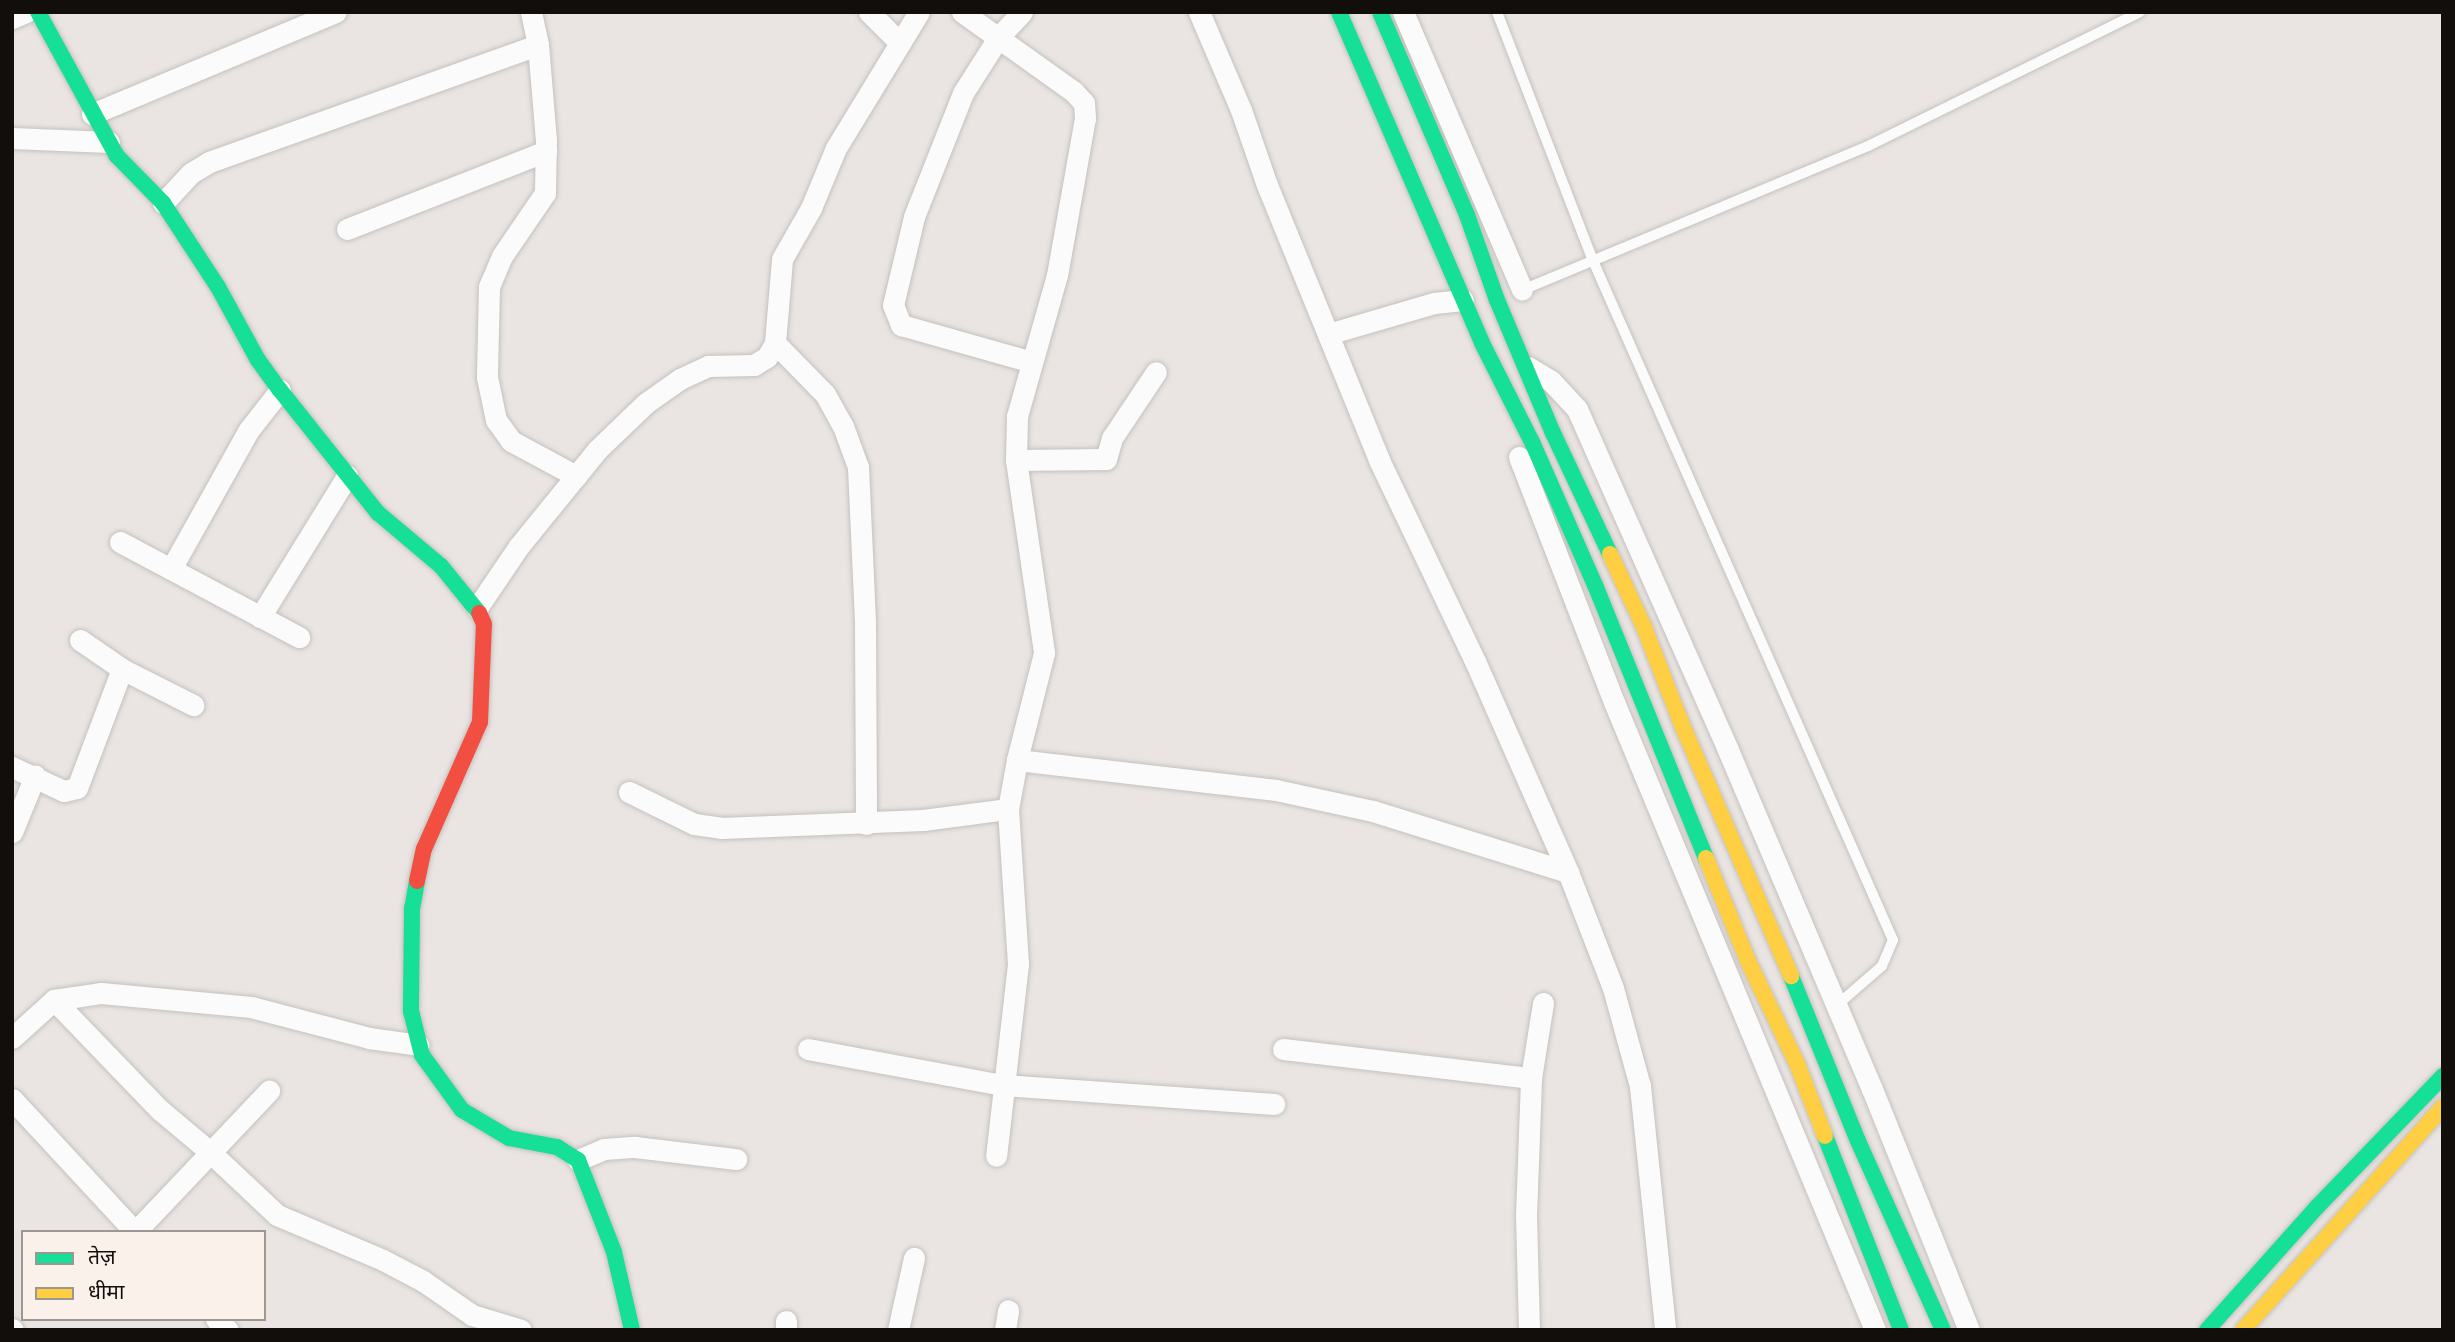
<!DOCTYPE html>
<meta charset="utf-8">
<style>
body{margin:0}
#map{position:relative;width:2455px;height:1342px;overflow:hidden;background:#eae5e2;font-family:Arial,"Noto Sans Devanagari",sans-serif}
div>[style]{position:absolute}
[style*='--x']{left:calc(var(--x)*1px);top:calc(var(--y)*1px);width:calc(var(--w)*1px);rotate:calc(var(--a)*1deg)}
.roads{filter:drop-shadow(0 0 2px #c5c1be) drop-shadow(0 0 2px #c5c1be)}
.lane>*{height:10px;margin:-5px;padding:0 5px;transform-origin:5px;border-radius:5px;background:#fcfbfb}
.street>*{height:21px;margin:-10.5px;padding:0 10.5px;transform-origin:10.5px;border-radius:10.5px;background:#fcfbfb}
.fast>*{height:16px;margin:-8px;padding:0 8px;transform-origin:8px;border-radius:8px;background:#16e098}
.slow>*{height:16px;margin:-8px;padding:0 8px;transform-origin:8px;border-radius:8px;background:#ffcf43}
.jam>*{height:16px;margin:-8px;padding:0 8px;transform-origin:8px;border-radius:8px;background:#f24e42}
span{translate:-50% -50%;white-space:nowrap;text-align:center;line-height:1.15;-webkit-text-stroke:5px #fbf1eb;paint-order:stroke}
.frame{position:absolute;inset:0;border:14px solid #110e0c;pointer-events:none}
.legend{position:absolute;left:21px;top:1230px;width:245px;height:91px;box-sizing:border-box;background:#fbf1eb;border:2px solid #9d9692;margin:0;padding:9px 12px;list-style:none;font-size:21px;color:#110e0c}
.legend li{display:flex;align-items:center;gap:14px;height:35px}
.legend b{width:35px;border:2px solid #9d9692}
</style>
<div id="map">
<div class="roads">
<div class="lane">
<i style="--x:1497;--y:12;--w:269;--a:68.9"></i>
<i style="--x:1594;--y:263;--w:740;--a:66.17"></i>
<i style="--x:1893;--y:940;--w:28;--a:113"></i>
<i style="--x:1882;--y:966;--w:61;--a:139"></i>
<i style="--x:1520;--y:291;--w:377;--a:-22.6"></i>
<i style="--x:1868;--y:146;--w:303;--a:-26.2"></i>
</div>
<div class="street">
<i style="--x:531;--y:12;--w:34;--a:78"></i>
<i style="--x:538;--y:45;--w:95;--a:85.2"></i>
<i style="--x:546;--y:140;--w:53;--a:91.1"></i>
<i style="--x:545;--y:193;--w:76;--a:124.3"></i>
<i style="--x:502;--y:256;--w:33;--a:113"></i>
<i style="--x:489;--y:286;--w:91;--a:91.3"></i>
<i style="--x:487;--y:377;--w:44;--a:78.2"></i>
<i style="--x:496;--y:420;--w:26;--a:54"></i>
<i style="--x:511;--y:441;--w:74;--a:28.3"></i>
<i style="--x:869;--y:12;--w:44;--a:45"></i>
<i style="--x:962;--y:12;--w:138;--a:35.5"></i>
<i style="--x:1074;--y:92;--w:15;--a:48"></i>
<i style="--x:1084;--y:103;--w:15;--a:86"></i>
<i style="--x:1085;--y:118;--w:159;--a:100.1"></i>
<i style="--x:1057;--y:275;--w:147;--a:105.8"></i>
<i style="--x:1017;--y:416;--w:44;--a:91.3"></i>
<i style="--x:1016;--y:460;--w:195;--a:81.7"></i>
<i style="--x:1044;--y:653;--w:110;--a:104.2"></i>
<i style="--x:1017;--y:760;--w:50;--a:100.4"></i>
<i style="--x:1008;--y:809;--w:155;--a:86.3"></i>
<i style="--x:1018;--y:964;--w:193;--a:96.5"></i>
<i style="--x:1022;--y:12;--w:35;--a:133"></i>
<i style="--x:998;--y:38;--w:65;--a:122.5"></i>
<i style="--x:963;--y:93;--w:133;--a:111.6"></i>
<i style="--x:914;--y:217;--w:90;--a:103.4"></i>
<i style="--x:893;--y:305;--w:22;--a:68"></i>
<i style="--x:901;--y:325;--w:136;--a:15.8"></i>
<i style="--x:1199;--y:12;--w:107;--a:66.8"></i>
<i style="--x:1241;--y:110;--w:79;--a:70.9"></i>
<i style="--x:1267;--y:185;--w:297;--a:67.8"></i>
<i style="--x:1379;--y:460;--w:223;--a:64.5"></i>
<i style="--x:1475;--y:661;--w:231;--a:66.2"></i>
<i style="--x:1568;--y:872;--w:124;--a:68.8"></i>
<i style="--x:1613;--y:988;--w:102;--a:74.6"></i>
<i style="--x:1640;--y:1086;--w:245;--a:84.1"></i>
<i style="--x:1403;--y:12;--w:302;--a:66.8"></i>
<i style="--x:12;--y:18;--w:15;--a:-23"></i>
<i style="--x:92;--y:114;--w:264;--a:-22.7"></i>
<i style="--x:12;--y:138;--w:97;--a:2.4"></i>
<i style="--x:163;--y:203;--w:41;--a:-47"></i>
<i style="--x:191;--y:173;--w:21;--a:-31"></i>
<i style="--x:209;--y:162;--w:349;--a:-19.6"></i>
<i style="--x:347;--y:229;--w:214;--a:-21.4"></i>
<i style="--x:1328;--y:334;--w:110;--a:-16.3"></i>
<i style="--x:1434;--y:303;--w:29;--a:-6"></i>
<i style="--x:775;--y:343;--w:71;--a:45.6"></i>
<i style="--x:825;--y:394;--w:37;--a:61"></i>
<i style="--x:843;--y:426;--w:44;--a:69.9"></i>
<i style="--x:858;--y:467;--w:157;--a:87.4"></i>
<i style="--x:865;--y:624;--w:200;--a:89.7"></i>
<i style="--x:1528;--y:367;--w:27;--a:31"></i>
<i style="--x:1551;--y:381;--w:38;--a:47"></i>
<i style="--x:1577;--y:409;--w:373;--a:66.1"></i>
<i style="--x:1728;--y:750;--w:368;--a:67"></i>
<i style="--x:1872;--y:1089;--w:260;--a:68.1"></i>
<i style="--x:1519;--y:457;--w:263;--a:68.8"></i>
<i style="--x:1614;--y:702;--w:680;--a:67.43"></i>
<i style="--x:1016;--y:460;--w:90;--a:-0.6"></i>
<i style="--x:1106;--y:459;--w:22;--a:-74"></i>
<i style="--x:1112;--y:438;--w:79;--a:-56.3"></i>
<i style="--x:120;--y:542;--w:203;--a:28"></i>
<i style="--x:171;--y:569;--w:158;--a:-60.8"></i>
<i style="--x:248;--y:431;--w:52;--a:-52"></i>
<i style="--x:477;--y:608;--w:75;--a:-55.9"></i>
<i style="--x:519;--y:546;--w:124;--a:-50.9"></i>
<i style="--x:597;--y:450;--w:68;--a:-43.8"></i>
<i style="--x:646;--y:403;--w:42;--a:-35.2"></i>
<i style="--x:680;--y:379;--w:31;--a:-25"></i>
<i style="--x:708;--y:366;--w:46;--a:-1.2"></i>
<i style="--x:754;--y:365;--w:15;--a:-32"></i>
<i style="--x:767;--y:357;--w:16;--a:-60"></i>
<i style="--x:775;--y:343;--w:84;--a:-85.2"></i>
<i style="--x:782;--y:259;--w:59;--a:-60.4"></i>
<i style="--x:811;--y:208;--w:65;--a:-67.4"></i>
<i style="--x:836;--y:148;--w:159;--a:-58.6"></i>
<i style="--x:260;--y:617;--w:166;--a:-58.3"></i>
<i style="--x:80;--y:640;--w:51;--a:34.6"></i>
<i style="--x:122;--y:669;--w:80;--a:26.9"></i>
<i style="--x:1017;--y:760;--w:261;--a:6.6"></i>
<i style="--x:1276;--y:790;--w:99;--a:12.2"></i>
<i style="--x:1373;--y:811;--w:204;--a:17.4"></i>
<i style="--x:12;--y:767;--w:57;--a:24.8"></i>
<i style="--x:64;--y:791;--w:13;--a:-13"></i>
<i style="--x:77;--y:788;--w:127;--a:-69.3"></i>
<i style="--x:629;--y:792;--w:72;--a:26.2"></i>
<i style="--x:694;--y:824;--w:27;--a:8"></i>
<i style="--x:721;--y:828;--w:202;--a:-2.3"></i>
<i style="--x:923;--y:820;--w:86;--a:-7.4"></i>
<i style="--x:12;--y:832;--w:61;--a:-67.7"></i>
<i style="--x:54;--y:1000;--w:153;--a:46.1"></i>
<i style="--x:160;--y:1110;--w:65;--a:40"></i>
<i style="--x:210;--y:1152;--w:92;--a:43.2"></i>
<i style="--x:277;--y:1215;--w:115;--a:23"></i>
<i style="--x:383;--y:1260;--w:45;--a:27.7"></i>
<i style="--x:423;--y:1281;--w:60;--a:34.8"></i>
<i style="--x:472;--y:1315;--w:51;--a:17"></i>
<i style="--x:12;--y:1038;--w:57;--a:-42.1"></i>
<i style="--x:54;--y:1000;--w:48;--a:-8.5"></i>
<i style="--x:101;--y:993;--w:151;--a:5.3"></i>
<i style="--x:251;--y:1007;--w:122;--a:14.7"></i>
<i style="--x:369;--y:1038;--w:50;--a:8"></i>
<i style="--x:808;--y:1049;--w:198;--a:10.5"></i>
<i style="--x:1003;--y:1085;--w:272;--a:4"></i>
<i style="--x:1283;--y:1049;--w:250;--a:6.7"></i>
<i style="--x:12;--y:1099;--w:181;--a:47.2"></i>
<i style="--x:578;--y:1160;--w:28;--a:-23"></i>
<i style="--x:604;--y:1149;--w:31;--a:-4"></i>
<i style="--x:635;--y:1147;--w:102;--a:6.8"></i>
<i style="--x:135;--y:1232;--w:195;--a:-46.5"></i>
<i style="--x:216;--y:1319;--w:16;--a:43"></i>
<i style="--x:12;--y:1329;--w:1;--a:45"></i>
<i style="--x:786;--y:1330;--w:9;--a:-90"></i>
<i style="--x:898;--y:1330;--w:74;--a:-77.5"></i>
<i style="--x:1005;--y:1330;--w:20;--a:-81"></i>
<i style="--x:1529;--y:1330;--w:114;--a:-91.5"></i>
<i style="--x:1526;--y:1216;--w:138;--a:-87.9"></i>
<i style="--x:1531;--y:1078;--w:76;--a:-80.9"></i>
</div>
<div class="fast">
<i style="--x:38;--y:12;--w:164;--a:61.3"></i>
<i style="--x:117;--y:156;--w:66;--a:45.6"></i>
<i style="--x:163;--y:203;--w:100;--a:56.8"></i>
<i style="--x:218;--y:287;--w:83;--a:61.3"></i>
<i style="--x:258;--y:360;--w:37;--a:54"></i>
<i style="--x:280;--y:390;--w:157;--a:51.5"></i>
<i style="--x:378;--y:513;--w:82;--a:40.1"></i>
<i style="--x:441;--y:566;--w:60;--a:51"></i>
<i style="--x:1339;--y:12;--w:361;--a:66.6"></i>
<i style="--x:1482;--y:343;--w:113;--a:63.2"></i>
<i style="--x:1533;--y:444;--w:154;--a:66.3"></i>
<i style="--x:1595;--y:585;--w:295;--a:67.9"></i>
<i style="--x:1380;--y:12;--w:221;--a:66.8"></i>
<i style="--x:1467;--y:215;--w:90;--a:70.6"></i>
<i style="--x:1497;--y:300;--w:144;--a:67.2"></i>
<i style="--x:1553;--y:433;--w:134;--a:64.8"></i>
<i style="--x:417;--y:881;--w:27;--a:100"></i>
<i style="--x:412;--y:908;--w:103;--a:90.6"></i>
<i style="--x:411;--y:1011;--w:45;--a:76"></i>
<i style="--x:422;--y:1055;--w:68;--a:54"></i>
<i style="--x:462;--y:1110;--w:55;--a:30.8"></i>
<i style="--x:509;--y:1138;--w:49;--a:10.6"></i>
<i style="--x:557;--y:1147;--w:25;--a:32"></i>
<i style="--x:578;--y:1160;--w:99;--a:68.6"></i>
<i style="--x:614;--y:1252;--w:80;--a:77"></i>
<i style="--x:1791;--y:976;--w:178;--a:67.9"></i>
<i style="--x:1858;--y:1141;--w:207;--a:65.8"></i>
<i style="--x:1825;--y:1136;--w:208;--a:68.6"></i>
<i style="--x:2207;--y:1330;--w:165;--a:-48.2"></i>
<i style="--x:2317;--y:1207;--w:182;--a:-46.1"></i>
</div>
<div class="slow">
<i style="--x:1610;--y:554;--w:81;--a:65"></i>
<i style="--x:1644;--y:627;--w:105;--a:68.8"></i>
<i style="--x:1682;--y:725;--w:274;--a:66.5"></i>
<i style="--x:1706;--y:858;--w:111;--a:67.8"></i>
<i style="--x:1748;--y:961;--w:116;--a:64.5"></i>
<i style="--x:1798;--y:1066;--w:75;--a:68.9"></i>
<i style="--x:2243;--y:1330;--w:300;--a:-48.1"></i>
</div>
<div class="jam">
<i style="--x:417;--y:881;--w:33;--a:-78"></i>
<i style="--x:424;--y:849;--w:139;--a:-66.2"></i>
<i style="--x:480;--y:722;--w:98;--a:-87.7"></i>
<i style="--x:484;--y:624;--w:12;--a:-114"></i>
</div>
</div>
<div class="frame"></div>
<ul class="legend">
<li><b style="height:9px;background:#16e098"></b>तेज़</li>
<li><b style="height:9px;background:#ffcf43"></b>धीमा</li>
</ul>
</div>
